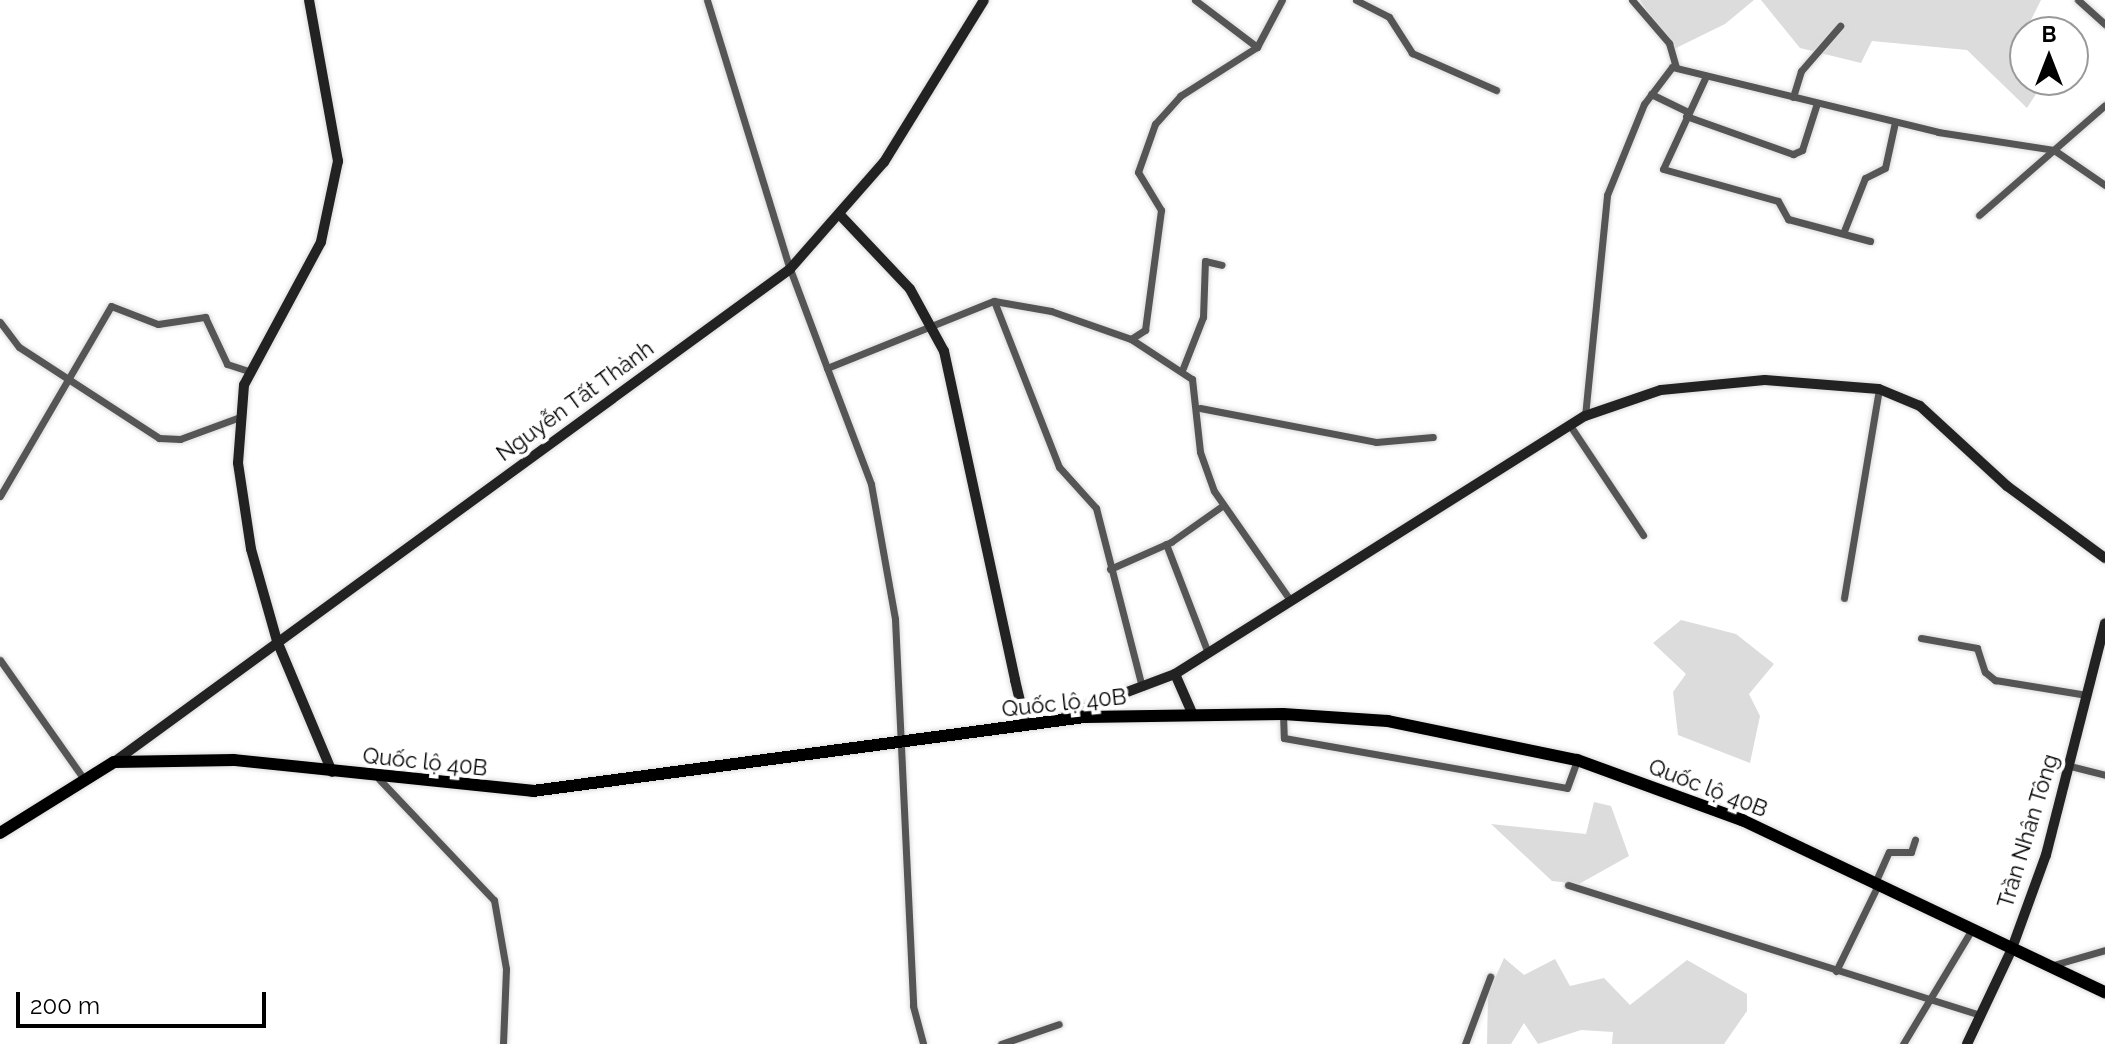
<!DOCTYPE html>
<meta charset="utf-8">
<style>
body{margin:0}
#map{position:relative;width:2105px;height:1044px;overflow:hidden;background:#fff;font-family:Raleway,sans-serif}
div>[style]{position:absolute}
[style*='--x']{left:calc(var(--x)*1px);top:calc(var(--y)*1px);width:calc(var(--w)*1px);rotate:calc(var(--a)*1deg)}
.green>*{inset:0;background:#dcdcdc}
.roads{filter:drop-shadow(0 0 2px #dbdbdb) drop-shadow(0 0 2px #dbdbdb)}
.street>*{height:7px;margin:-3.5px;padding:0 3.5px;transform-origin:3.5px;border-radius:3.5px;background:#555}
.secondary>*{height:10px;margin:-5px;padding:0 5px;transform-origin:5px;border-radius:5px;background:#222}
.highway>*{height:12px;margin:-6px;padding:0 6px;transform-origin:6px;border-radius:6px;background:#000}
span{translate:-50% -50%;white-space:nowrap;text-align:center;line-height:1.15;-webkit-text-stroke:8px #fff;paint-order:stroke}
.street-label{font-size:22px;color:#000}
.north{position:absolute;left:2009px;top:16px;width:80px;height:80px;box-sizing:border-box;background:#fff;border:2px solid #999;border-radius:50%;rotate:0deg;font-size:22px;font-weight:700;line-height:32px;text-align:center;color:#000}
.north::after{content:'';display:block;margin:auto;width:28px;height:36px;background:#000;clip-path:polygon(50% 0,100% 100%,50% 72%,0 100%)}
.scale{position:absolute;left:16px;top:992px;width:250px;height:36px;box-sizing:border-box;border:4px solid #000;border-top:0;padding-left:10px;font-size:24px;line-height:28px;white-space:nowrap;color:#000;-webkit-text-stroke:6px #fff;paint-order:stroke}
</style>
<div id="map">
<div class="green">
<i style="clip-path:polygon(1640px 0,1754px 0,1725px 24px,1672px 50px)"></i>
<i style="clip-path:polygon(1761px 0,2041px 0,2031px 20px,2041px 32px,2025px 32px,2025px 80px,2045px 80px,2027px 108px,1967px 50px,1872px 41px,1861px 63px,1800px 48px)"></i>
<i style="clip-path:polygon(1681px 620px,1736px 634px,1774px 664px,1749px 694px,1760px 716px,1750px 763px,1678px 735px,1673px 692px,1686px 674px,1653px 643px)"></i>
<i style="clip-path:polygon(1594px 802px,1611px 806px,1629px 856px,1579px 884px,1552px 881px,1491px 824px,1586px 834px)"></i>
<i style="clip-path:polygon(1504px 958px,1524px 975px,1555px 959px,1570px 986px,1604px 978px,1630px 1005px,1687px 960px,1747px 994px,1747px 1011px,1724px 1044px,1612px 1044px,1613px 1032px,1581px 1030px,1538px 1044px,1524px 1023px,1511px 1044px,1487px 1044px,1488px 994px)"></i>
</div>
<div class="roads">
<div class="street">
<i style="--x:707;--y:0;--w:282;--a:72.9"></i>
<i style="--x:790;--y:269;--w:106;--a:69.5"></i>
<i style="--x:827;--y:368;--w:180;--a:-21.9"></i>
<i style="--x:1195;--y:0;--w:78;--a:37.2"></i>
<i style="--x:1356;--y:0;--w:37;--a:27"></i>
<i style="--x:1389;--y:17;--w:43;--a:57.4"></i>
<i style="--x:1412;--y:53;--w:92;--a:23.8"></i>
<i style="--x:1632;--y:0;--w:57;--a:49.3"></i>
<i style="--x:1669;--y:43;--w:25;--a:74"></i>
<i style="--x:2078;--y:0;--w:36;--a:42"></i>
<i style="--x:1706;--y:76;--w:102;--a:114.8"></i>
<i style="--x:1663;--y:169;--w:119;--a:15.5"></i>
<i style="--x:1778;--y:201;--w:21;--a:61"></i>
<i style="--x:1788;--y:219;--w:85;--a:15"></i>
<i style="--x:1651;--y:94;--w:41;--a:25.9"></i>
<i style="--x:1793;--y:97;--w:27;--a:-73"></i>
<i style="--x:1801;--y:71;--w:60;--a:-49.1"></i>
<i style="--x:1686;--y:116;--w:114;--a:19.6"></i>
<i style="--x:1793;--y:154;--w:10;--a:-24"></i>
<i style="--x:1802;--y:150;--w:49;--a:-72.3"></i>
<i style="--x:1979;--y:215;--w:167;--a:-41.1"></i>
<i style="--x:1844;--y:231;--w:57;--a:-68.4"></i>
<i style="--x:1865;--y:178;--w:22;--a:-27"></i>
<i style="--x:1885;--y:168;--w:47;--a:-77.7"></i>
<i style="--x:0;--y:322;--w:31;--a:53"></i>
<i style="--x:19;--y:347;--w:167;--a:33"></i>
<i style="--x:159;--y:438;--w:21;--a:3"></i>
<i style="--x:180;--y:439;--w:61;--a:-20.2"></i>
<i style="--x:1131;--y:339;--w:73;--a:33.3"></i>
<i style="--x:1192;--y:379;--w:73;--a:83.7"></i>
<i style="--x:1200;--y:452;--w:41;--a:70.3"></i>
<i style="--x:1214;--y:491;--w:133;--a:55.1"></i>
<i style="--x:827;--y:368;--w:124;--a:69.2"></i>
<i style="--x:871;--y:484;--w:137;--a:79.9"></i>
<i style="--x:895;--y:619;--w:387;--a:87.3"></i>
<i style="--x:913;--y:1006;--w:39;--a:75"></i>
<i style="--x:1183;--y:368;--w:55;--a:-68.6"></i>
<i style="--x:1203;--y:317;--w:56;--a:-88"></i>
<i style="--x:1205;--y:261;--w:17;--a:13"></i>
<i style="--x:1200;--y:408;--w:179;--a:10.9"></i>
<i style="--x:1376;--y:442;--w:57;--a:-5"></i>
<i style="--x:1585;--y:416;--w:222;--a:-84.3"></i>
<i style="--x:1607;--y:195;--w:98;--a:-67.9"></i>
<i style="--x:1644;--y:104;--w:46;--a:-52.9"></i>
<i style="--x:1672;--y:67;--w:274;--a:13.7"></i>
<i style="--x:1938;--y:132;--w:117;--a:8.8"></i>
<i style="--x:2054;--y:150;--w:62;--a:34.5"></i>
<i style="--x:1571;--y:427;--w:130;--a:56.3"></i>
<i style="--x:0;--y:496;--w:220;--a:-59.7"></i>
<i style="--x:111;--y:306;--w:50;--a:21"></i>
<i style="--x:158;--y:324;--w:48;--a:-8.5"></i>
<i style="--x:205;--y:317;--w:52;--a:64.9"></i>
<i style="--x:227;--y:364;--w:25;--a:18"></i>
<i style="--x:1166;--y:544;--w:117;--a:68.9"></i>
<i style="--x:1110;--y:569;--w:67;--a:-23.9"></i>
<i style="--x:1171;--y:542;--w:62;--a:-35.2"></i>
<i style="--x:1844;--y:598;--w:212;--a:-80.5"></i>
<i style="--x:1921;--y:638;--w:57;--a:10.1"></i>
<i style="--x:1977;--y:648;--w:25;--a:72"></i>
<i style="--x:1985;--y:672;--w:13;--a:39"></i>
<i style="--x:1995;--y:680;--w:93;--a:9.3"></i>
<i style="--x:0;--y:660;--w:146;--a:54.8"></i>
<i style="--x:1142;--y:687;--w:185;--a:-104.4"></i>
<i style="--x:1096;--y:508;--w:55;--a:-132.1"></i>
<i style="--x:1059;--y:467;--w:178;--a:-111.4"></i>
<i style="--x:994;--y:301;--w:58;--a:10"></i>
<i style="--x:1051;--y:311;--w:85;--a:19.3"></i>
<i style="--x:1131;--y:339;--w:17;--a:-33"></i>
<i style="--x:1145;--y:330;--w:121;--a:-82.4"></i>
<i style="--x:1161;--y:210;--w:44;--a:-121.2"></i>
<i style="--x:1138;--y:172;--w:51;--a:-70.5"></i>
<i style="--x:1155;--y:124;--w:38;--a:-48"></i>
<i style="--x:1180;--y:96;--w:91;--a:-32.5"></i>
<i style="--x:1257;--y:47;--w:53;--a:-62"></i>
<i style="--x:1283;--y:714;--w:24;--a:88"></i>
<i style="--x:1284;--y:738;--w:287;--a:10"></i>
<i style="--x:1567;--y:788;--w:30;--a:-70"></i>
<i style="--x:2070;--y:766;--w:36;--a:14"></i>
<i style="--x:379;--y:779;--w:167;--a:46.5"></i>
<i style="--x:494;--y:900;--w:70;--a:80.1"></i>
<i style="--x:506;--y:969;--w:75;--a:92.3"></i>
<i style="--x:1568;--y:885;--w:433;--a:17.5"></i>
<i style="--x:1874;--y:885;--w:36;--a:-66"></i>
<i style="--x:1889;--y:852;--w:22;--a:0"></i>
<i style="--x:1911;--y:852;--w:13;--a:-72"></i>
<i style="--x:2050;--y:966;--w:57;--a:-16.2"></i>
<i style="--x:1836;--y:971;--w:93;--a:-64"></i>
<i style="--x:1001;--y:1044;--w:61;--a:-19"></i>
<i style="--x:1465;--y:1044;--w:72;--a:-69.5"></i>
<i style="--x:1903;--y:1044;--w:132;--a:-59"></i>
</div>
<div class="secondary">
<i style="--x:309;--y:0;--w:164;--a:79.8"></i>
<i style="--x:338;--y:161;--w:83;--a:101.9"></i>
<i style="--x:321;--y:242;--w:162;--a:118.3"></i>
<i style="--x:244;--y:385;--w:78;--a:94.4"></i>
<i style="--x:238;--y:463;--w:87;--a:81.4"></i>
<i style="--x:251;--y:549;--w:96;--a:74.2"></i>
<i style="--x:277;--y:641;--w:142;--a:67.2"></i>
<i style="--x:841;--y:216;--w:100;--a:46.6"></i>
<i style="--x:910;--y:289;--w:71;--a:61.3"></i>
<i style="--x:944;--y:351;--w:337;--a:77.8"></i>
<i style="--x:1015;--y:680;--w:47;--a:76.6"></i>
<i style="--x:1026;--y:726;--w:5;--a:-22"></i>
<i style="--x:1175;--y:674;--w:45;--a:66.3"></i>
<i style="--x:1066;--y:715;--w:116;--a:-20.6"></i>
<i style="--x:1175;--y:674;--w:484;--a:-32.2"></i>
<i style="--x:1585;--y:416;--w:80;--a:-18.9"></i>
<i style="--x:1661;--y:390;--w:104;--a:-5.5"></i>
<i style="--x:1765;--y:380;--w:114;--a:4.5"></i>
<i style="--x:1879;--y:389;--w:44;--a:22.5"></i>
<i style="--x:1920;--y:406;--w:118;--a:42.6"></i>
<i style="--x:2007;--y:486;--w:122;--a:36.3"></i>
<i style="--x:114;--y:762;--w:837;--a:-36.1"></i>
<i style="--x:790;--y:269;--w:142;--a:-48.7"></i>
<i style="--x:884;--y:162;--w:190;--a:-58.3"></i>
<i style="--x:1967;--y:1044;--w:103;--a:-64.7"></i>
<i style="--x:2011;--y:951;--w:102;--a:-70"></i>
<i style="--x:2046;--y:855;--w:239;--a:-75.7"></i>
</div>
<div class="highway">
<i style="--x:0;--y:833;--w:134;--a:-31.9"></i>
<i style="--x:114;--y:762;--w:120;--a:-1"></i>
<i style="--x:234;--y:760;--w:301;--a:5.9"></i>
<i style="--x:533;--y:791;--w:557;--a:-7.64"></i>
<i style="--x:1085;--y:717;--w:198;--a:-0.9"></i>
<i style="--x:1283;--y:714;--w:105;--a:3.8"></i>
<i style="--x:1388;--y:721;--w:193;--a:11.7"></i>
<i style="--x:1577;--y:760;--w:176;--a:20"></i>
<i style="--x:1742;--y:820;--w:402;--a:25.4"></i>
</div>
</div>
<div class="street-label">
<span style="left:575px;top:401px;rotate:-36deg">Nguyễn Tất Thành</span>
<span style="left:1064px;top:703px;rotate:-6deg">Quốc lộ 40B</span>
<span style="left:425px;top:762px;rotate:6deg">Quốc lộ 40B</span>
<span style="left:1708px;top:788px;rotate:21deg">Quốc lộ 40B</span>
<span style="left:2028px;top:831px;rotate:-73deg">Trần Nhân Tông</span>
</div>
<div class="north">B</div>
<div class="scale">200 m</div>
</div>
